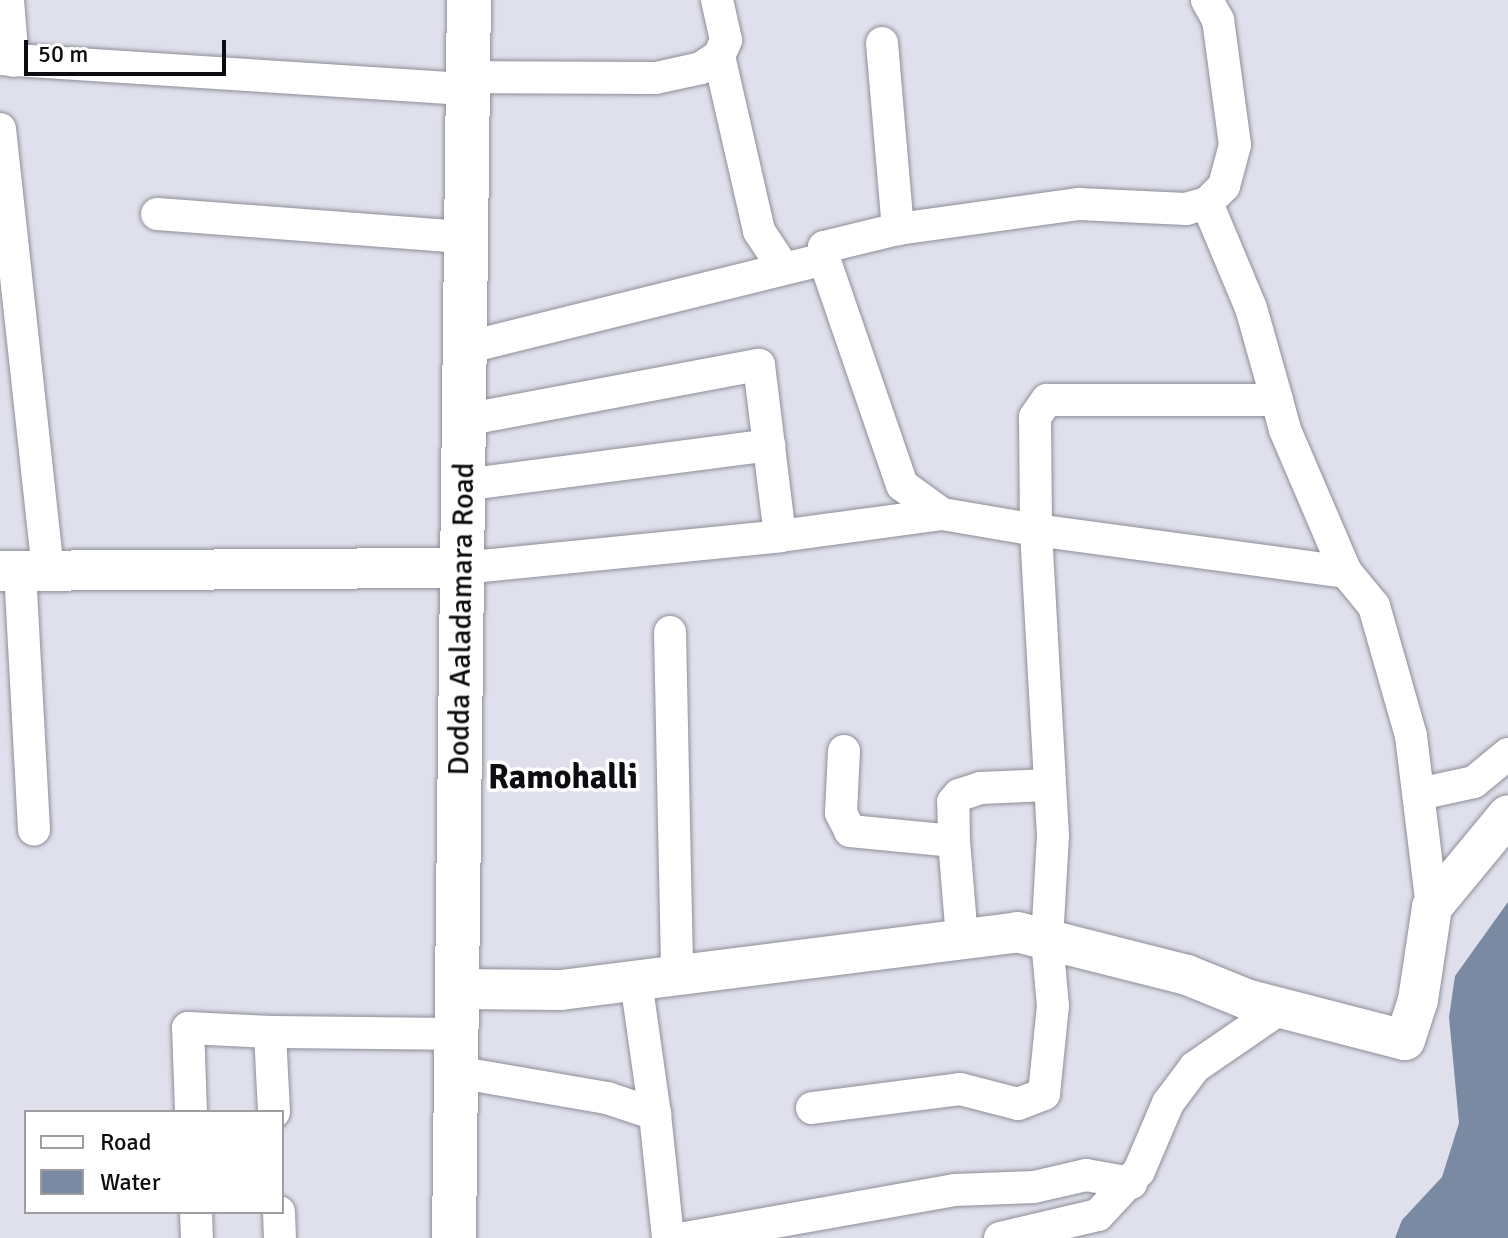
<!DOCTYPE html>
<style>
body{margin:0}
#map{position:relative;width:1508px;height:1238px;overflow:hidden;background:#dfe0eb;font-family:Signika,sans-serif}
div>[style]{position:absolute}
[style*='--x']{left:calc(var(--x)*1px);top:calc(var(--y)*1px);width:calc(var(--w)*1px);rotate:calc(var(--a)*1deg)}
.water>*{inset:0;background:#7a8aa3}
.roads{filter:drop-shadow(0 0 2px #8d8e98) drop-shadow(0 0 2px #8d8e98)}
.minor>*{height:32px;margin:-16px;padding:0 16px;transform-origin:16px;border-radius:16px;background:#fff}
.tertiary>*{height:40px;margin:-20px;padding:0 20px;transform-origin:20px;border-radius:20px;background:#fff}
.secondary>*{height:44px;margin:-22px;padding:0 22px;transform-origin:22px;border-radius:22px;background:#fff}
span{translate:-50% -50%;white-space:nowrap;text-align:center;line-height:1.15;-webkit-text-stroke:7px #fff;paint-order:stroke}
.street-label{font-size:30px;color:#0c0d10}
.quarter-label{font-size:34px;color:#0c0d10;font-weight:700}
.legend{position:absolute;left:24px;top:1110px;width:260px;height:104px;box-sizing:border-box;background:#fff;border:2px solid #9e9e9f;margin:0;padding:10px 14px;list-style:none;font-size:24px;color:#0c0d10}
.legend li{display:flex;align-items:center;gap:16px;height:40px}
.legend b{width:40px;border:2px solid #9e9e9f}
.scale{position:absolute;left:24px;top:40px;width:202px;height:36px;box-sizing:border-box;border:4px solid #0c0d10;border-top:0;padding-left:10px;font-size:24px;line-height:28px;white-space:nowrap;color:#0c0d10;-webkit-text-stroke:6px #fff;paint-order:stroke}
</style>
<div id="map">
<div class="water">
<i style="clip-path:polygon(1508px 902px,1508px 1238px,1395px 1238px,1402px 1220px,1442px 1177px,1459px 1123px,1449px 1017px,1455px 976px)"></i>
</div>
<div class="roads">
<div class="minor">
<i style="--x:8;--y:0;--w:61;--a:85.3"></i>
<i style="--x:882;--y:43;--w:187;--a:85.1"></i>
<i style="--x:719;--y:56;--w:180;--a:77.1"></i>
<i style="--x:759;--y:231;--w:45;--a:56.7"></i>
<i style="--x:0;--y:59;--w:469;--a:3.7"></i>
<i style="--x:468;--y:77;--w:188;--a:0.3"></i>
<i style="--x:656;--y:78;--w:46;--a:-12.5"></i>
<i style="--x:701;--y:68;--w:22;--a:-34"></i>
<i style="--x:719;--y:56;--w:17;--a:-66"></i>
<i style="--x:726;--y:40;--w:41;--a:-102.7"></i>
<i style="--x:0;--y:129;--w:444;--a:83.8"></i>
<i style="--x:1207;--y:203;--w:114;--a:67.3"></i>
<i style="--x:1251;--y:308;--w:96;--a:74.2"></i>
<i style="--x:1277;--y:400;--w:31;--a:75"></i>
<i style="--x:1285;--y:430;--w:155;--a:66.8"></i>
<i style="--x:1346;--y:572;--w:313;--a:-172.3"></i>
<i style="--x:1036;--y:530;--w:113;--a:-90.5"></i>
<i style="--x:1035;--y:417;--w:21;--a:-55"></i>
<i style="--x:1047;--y:400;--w:230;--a:0"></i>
<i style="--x:157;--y:214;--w:310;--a:4.3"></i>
<i style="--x:465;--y:348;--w:370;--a:-13.9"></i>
<i style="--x:464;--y:420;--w:300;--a:-10.6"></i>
<i style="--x:759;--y:365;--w:172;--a:83"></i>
<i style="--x:780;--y:536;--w:163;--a:-7.7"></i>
<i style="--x:463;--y:485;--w:309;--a:-7.4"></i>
<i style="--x:462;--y:568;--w:320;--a:-5.7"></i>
<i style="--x:20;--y:571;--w:259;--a:86.9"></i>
<i style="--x:1346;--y:572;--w:44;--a:50.5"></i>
<i style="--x:1374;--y:606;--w:135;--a:74.1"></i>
<i style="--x:1411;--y:736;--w:172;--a:83"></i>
<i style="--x:670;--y:632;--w:344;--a:88.8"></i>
<i style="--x:844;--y:751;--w:62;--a:92.8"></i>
<i style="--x:841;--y:813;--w:20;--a:63"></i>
<i style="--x:850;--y:831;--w:104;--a:5.5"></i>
<i style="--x:954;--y:841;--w:98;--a:85.3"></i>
<i style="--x:1419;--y:794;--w:56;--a:-12.3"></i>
<i style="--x:1474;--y:782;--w:44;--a:-39.5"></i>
<i style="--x:954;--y:841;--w:39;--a:-91"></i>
<i style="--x:953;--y:802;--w:9;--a:-49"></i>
<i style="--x:959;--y:795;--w:22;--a:-18"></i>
<i style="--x:980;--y:788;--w:70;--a:-2.5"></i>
<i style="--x:636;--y:981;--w:134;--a:81.9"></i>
<i style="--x:456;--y:1072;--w:153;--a:9.8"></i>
<i style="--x:607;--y:1098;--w:51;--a:18.4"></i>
<i style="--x:655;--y:1114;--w:125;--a:84"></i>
<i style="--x:812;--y:1108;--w:149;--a:-7.3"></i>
<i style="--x:960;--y:1089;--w:60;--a:14.5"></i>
<i style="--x:1018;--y:1104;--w:28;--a:-21"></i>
<i style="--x:1044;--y:1094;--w:88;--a:-84.2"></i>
<i style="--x:1053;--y:1006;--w:66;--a:-95.2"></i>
<i style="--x:1047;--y:940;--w:104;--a:-86.7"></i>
<i style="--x:1053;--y:836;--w:306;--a:-93.2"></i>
<i style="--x:1036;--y:530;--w:95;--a:-170.3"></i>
<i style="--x:942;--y:514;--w:49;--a:-144.1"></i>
<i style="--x:902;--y:485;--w:239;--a:-109"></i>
<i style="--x:824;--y:259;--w:12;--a:-90"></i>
<i style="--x:824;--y:247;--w:76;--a:-13.7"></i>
<i style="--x:898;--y:229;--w:183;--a:-7.9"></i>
<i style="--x:1079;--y:204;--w:107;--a:2.7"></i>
<i style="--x:1186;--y:209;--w:22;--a:-16"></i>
<i style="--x:1207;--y:203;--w:24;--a:-45"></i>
<i style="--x:1224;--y:186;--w:42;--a:-75"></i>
<i style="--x:1235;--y:145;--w:126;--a:-97.7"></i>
<i style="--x:1218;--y:20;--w:23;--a:-119"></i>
<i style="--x:191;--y:1112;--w:84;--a:-92"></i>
<i style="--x:188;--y:1028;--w:82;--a:2.8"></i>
<i style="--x:274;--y:1112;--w:80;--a:-92.9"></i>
<i style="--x:270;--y:1032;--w:187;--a:0.6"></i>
<i style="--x:196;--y:1212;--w:26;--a:88"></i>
<i style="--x:279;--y:1212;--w:26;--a:88"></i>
<i style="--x:685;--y:1238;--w:274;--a:-10.1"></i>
<i style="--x:955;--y:1190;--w:79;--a:-2.2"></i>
<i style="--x:1034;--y:1187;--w:53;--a:-13"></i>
<i style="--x:1086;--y:1175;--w:46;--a:10.1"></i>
<i style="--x:1000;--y:1238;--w:101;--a:-13.2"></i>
<i style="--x:1098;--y:1215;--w:60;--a:-47"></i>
<i style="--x:1139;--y:1171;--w:74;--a:-66.9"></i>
<i style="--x:1168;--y:1103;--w:45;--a:-53.1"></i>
<i style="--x:1195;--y:1067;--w:104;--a:-34.5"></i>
</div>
<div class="tertiary">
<i style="--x:0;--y:571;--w:462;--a:-0.4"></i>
<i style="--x:457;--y:989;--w:104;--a:0.6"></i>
<i style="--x:561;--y:990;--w:460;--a:-7.2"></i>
<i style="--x:1017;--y:932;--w:175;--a:14.2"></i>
<i style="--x:1187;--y:975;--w:64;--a:22.1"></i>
<i style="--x:1246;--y:999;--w:164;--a:14.5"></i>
<i style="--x:1405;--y:1040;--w:42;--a:-72"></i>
<i style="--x:1418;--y:1000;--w:94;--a:-81.4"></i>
<i style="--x:1432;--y:907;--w:119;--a:-50.4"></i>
</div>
<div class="secondary">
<i style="--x:454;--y:1238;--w:1238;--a:-89.31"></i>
</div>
</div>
<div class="street-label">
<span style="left:462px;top:619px;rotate:-89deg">Dodda Aaladamara Road</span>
</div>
<div class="quarter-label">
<span style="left:563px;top:778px">Ramohalli</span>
</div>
<ul class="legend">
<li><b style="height:10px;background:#fff"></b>Road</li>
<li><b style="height:22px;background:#7a8aa3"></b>Water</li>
</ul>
<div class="scale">50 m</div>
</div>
